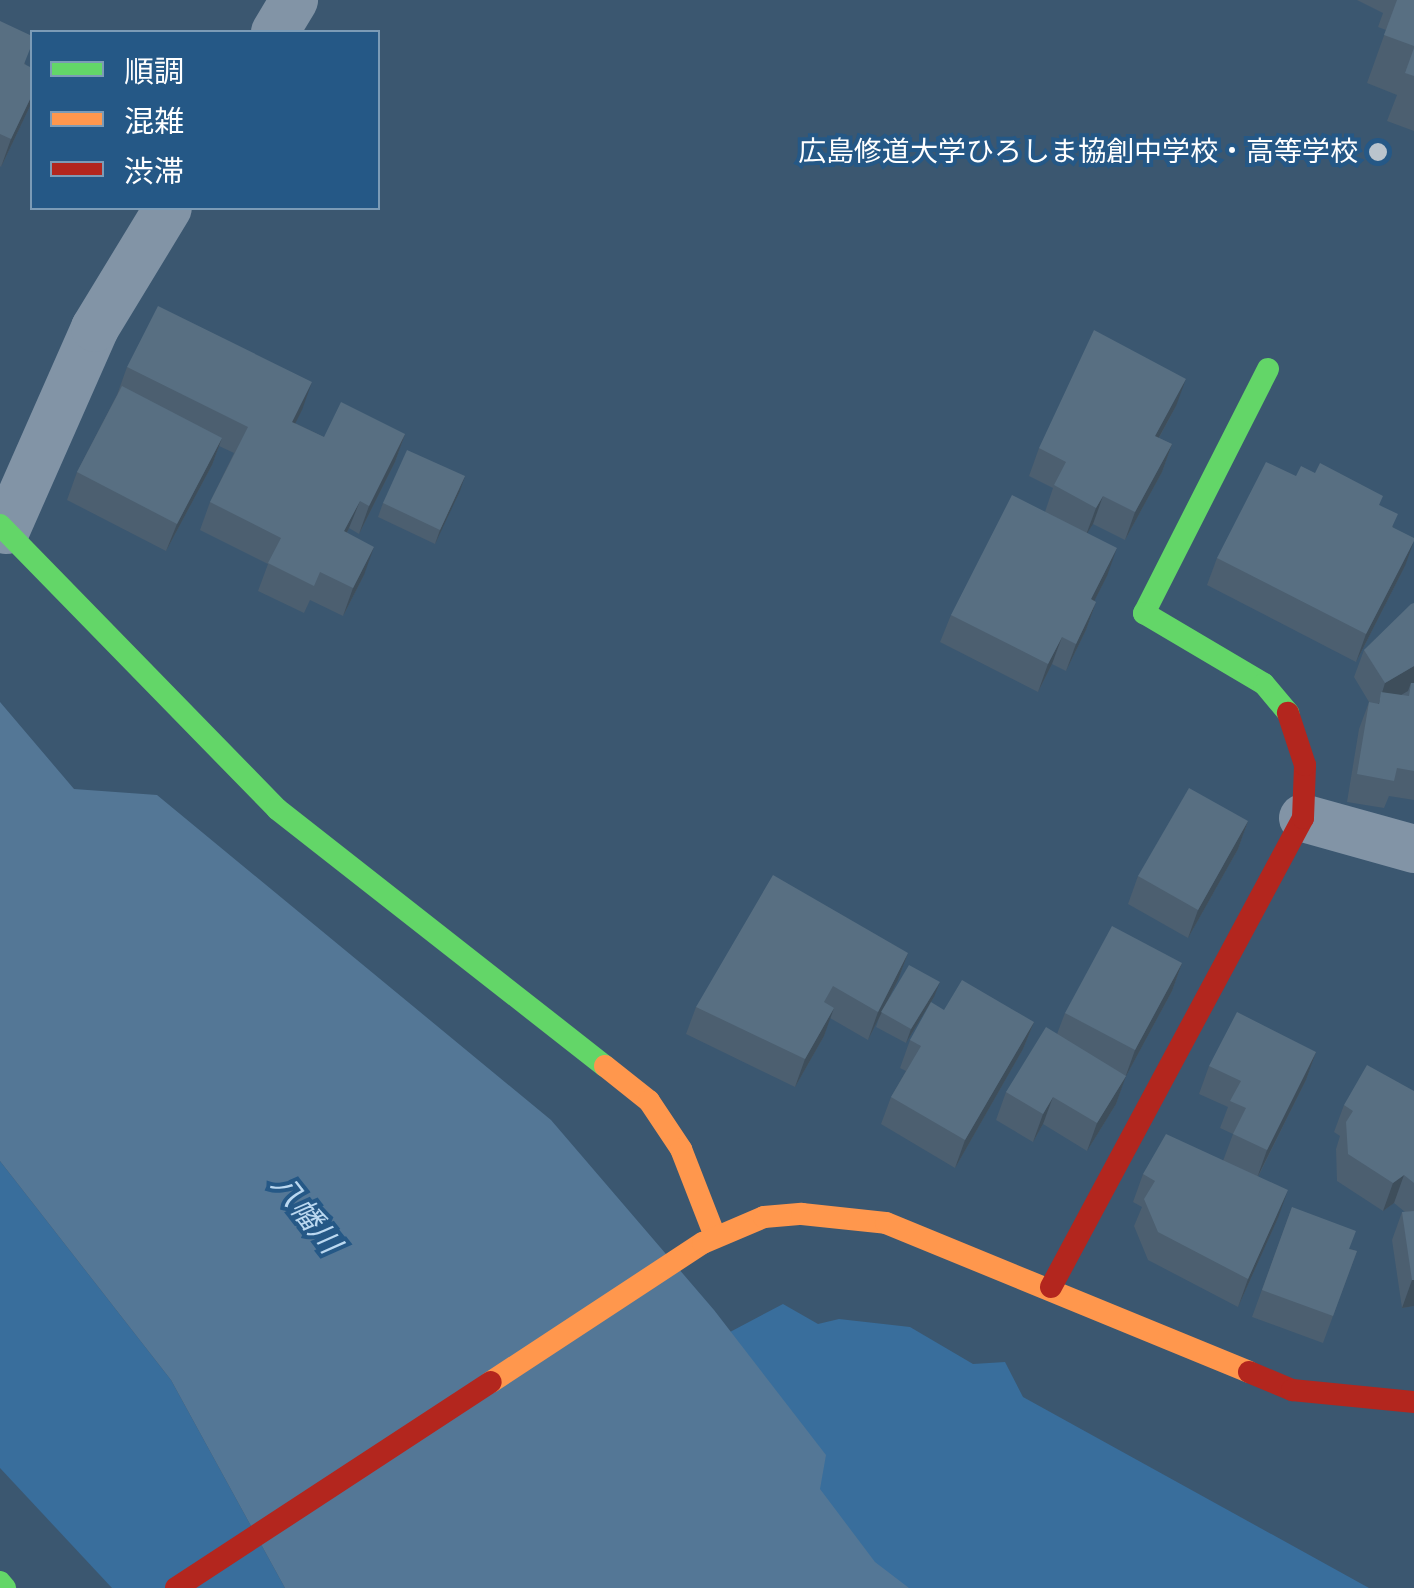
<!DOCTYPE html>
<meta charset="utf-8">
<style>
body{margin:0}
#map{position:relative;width:1414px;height:1588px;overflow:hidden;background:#3b5770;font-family:"DM Sans","Noto Sans JP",sans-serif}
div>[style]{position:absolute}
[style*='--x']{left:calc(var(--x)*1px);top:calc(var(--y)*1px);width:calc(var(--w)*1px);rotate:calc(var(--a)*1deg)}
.green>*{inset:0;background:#396e9c}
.water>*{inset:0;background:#547796}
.street>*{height:48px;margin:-24px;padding:0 24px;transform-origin:24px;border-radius:24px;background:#8294a6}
.fast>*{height:22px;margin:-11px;padding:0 11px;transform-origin:11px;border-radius:11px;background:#63d668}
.slow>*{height:22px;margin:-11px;padding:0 11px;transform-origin:11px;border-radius:11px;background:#ff974d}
.jam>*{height:22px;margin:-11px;padding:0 11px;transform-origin:11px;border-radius:11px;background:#b3261e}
.wall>*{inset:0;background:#4c5f70}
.shaded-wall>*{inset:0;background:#3e4e5b}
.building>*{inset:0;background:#586f82}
.dots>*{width:28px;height:28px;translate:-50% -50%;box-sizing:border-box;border:5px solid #255886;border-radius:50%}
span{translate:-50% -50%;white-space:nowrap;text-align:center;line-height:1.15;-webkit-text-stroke:8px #255886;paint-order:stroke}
.poi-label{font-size:28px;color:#fff}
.right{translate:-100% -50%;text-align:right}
.water-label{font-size:30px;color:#bbd8f0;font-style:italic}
.legend{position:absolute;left:30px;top:30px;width:350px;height:180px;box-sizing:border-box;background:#255886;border:2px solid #7c9bb6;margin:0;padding:12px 18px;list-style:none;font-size:30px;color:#fff}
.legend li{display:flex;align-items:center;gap:20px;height:50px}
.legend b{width:50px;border:2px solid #7c9bb6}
</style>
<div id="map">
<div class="green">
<i style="clip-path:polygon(0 1161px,171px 1380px,285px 1588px,112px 1588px,0 1468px)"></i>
<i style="clip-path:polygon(783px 1304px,818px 1324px,839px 1319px,910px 1327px,973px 1364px,1005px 1362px,1023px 1397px,1369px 1588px,873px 1588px,713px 1341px)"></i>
</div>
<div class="water">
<i style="clip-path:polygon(0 702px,74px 789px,157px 795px,551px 1120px,714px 1310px,826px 1455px,820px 1489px,875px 1562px,909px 1588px,285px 1588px,171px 1380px,0 1161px)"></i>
</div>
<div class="street">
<i style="--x:275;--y:32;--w:37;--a:-59"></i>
<i style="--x:6;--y:530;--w:221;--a:-66.2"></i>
<i style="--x:95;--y:328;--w:140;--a:-58.7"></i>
<i style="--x:1303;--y:818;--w:115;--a:15.6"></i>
</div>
<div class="fast">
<i style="--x:1268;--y:369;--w:274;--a:116.9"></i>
<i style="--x:1144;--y:613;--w:139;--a:30.6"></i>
<i style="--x:1264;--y:684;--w:38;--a:50"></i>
<i style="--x:0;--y:525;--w:397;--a:45.7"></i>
<i style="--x:277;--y:809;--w:417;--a:38.1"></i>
<i style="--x:0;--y:1582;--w:8;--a:50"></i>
</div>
<div class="slow">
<i style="--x:605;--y:1066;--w:56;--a:38.5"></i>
<i style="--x:649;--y:1101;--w:58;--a:56.3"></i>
<i style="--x:681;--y:1149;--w:93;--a:68.7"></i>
<i style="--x:491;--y:1382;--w:254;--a:-33.3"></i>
<i style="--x:703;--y:1243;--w:66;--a:-23.1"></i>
<i style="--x:764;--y:1217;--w:38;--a:-5"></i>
<i style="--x:802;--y:1214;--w:84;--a:6.1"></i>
<i style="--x:886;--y:1223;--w:392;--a:22.3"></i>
</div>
<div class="jam">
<i style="--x:1051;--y:1287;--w:532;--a:-61.75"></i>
<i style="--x:1303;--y:818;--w:53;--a:-87.8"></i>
<i style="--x:1305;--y:765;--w:55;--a:-108.1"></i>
<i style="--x:1249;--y:1372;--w:47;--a:22.7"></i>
<i style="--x:1292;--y:1390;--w:123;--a:5.6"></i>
<i style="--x:176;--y:1588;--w:376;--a:-33.2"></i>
</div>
<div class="wall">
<i style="clip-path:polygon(1357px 0,1414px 0,1414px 131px,1387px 121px,1397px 95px,1367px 83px,1386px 30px,1378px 27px,1383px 13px)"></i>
<i style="clip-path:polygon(0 21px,26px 65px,32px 102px,1px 167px,0 166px)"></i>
<i style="clip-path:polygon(127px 367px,302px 410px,295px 423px,324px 437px,405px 434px,395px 462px,359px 534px,349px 528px,347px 533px,364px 575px,343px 616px,310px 600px,304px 613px,258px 591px,268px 564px,200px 530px,210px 502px,234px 453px,219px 446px,212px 465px,166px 551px,67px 500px,77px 472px,117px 395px)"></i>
<i style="clip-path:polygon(1176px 406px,1159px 438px,1172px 444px,1162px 472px,1125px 540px,1093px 524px,1087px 533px,1107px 576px,1094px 601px,1096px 602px,1086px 630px,1066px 671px,1052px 664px,1038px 692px,940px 642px,951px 615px,1045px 512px,1053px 488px,1029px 476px,1039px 448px)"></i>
<i style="clip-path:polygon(465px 476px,435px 544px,378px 517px,383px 503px)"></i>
<i style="clip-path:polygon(1296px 476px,1380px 505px,1393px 527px,1405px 566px,1356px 662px,1207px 585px,1217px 558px)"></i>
<i style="clip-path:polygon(1414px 603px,1414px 800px,1389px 796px,1384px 808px,1347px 802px,1359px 729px,1369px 702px,1354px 677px,1364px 650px)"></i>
<i style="clip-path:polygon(1248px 821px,1238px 849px,1188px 938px,1128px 904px,1138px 876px)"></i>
<i style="clip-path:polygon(908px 953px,898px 980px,887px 1003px,934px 997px,906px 1043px,876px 1027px,879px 1018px,868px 1040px,830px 1018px,824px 1036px,795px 1087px,686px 1034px,696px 1007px)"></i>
<i style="clip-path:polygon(1182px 963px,1172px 991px,1125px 1078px,1116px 1104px,1087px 1151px,1043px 1124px,1033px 1142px,996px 1120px,1006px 1092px,1057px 1034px,1065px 1013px)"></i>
<i style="clip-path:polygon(944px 1010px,1034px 1022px,1023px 1049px,955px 1168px,881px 1124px,891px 1097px,906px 1071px,900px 1068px,910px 1040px)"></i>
<i style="clip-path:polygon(1316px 1052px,1306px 1080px,1258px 1177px,1278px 1218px,1238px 1307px,1148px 1260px,1134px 1226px,1142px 1207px,1133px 1202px,1143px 1174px,1223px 1161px,1233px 1134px,1220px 1128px,1228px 1107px,1199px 1094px,1209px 1066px)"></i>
<i style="clip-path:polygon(1414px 1091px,1414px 1306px,1402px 1308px,1392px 1240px,1402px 1212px,1405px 1212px,1394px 1203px,1383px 1211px,1337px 1181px,1336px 1149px,1340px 1136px,1334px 1132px,1344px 1105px)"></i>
<i style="clip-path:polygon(1292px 1207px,1350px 1249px,1357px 1251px,1323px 1343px,1252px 1317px)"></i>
</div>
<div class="shaded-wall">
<i style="clip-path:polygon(32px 95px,32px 102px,1px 167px,11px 139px)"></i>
<i style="clip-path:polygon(1186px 379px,1176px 406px,1145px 463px,1155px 436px)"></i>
<i style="clip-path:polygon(312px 382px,302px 410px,282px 450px,292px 422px)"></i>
<i style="clip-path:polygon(405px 434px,395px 462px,359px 534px,369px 506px)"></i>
<i style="clip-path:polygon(222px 438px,212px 465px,166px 551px,177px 524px)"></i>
<i style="clip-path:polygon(1172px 444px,1162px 472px,1125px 540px,1135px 512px)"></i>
<i style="clip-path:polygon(465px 476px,460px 491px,435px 544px,440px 530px)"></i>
<i style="clip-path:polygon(1103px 496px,1093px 524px,1086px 535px,1096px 508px)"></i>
<i style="clip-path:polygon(360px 501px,349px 528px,334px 559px,344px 531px)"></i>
<i style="clip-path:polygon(1414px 541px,1405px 566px,1356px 662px,1366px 634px)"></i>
<i style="clip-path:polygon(374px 547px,364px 575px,343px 616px,353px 588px)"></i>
<i style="clip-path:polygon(1117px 548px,1107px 576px,1081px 627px,1091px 599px)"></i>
<i style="clip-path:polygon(1096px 602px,1086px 630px,1066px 671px,1076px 644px)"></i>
<i style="clip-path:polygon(1062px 637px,1052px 664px,1038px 692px,1048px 664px)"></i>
<i style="clip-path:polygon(1414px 666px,1414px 688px,1411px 683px,1408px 691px,1377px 709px,1385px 683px)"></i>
<i style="clip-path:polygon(1248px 821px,1238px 849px,1188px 938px,1198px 910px)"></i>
<i style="clip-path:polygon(908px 953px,898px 980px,868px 1040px,878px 1012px)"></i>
<i style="clip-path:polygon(1182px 963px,1172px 991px,1125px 1078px,1135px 1050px)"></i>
<i style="clip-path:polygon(940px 982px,934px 997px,906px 1043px,911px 1029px)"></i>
<i style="clip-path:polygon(834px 1008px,824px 1036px,795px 1087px,805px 1059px)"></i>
<i style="clip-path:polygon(1034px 1022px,1023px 1049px,955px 1168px,965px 1140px)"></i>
<i style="clip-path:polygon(1316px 1052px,1306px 1080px,1257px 1178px,1267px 1150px)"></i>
<i style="clip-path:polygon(1126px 1076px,1116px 1104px,1087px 1151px,1097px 1123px)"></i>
<i style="clip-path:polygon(1053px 1097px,1043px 1124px,1033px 1142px,1043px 1114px)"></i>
<i style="clip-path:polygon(1404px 1175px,1394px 1203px,1383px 1211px,1393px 1183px)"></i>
<i style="clip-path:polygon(1288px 1190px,1278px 1218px,1238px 1307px,1248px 1279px)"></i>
<i style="clip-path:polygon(1412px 1280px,1414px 1280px,1414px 1306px,1402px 1308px)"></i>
</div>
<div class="building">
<i style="clip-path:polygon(1397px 0,1414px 0,1414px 46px,1384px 35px)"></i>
<i style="clip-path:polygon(0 21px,32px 36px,32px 44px,24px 64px,32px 68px,32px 95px,11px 139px,0 134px)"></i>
<i style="clip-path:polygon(1414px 48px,1414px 76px,1405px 73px)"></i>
<i style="clip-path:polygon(158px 306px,312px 382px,292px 422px,324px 437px,341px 402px,405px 434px,369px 506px,360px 501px,344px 531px,374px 547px,353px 588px,320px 572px,314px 586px,268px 563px,281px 538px,210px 502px,248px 427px,127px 367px)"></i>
<i style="clip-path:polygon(1094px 330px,1186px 379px,1155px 436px,1172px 444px,1135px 512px,1103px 496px,1096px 508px,1054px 485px,1066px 462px,1039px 448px)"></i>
<i style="clip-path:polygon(122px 386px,222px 438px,177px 524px,77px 472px)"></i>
<i style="clip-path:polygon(407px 450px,465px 476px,440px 530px,383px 503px)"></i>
<i style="clip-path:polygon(1266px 462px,1296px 476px,1301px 466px,1315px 473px,1320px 463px,1383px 496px,1379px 505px,1398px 514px,1392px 527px,1414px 538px,1414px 541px,1366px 634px,1217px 558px)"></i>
<i style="clip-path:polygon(1012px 495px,1117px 548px,1091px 599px,1096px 602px,1076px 644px,1062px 637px,1048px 664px,951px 615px)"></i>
<i style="clip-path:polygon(1414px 603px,1414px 666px,1385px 683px,1364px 650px,1411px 604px)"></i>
<i style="clip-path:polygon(1411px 683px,1414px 683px,1414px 771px,1397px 768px,1394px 781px,1357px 774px,1369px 702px,1379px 704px,1381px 692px,1409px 696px)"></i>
<i style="clip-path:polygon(1189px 788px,1248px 821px,1198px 910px,1138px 876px)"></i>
<i style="clip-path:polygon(773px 875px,908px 953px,878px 1012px,833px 986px,824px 1002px,834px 1008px,805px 1059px,696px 1007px)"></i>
<i style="clip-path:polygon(1112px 926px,1182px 963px,1135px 1050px,1065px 1013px)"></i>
<i style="clip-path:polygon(909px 965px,940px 982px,911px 1029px,881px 1012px)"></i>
<i style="clip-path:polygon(962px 980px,1034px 1022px,965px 1140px,891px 1097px,921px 1046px,910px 1040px,931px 1002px,944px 1010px)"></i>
<i style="clip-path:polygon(1237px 1012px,1316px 1052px,1267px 1150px,1233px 1134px,1246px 1108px,1230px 1101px,1241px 1081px,1209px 1066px)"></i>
<i style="clip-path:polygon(1046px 1027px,1126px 1076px,1097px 1123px,1053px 1097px,1043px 1114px,1006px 1092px)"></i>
<i style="clip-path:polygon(1367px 1065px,1414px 1091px,1414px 1183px,1404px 1175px,1393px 1183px,1348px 1154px,1346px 1122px,1353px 1111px,1344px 1105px)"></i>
<i style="clip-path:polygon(1166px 1134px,1288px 1190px,1248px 1279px,1158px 1232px,1144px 1199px,1155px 1181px,1143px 1174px)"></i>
<i style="clip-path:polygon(1292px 1207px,1356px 1231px,1349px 1249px,1357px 1251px,1333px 1316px,1262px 1290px)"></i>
<i style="clip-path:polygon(1414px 1211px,1414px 1280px,1412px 1280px,1402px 1212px)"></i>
</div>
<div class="dots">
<i style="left:1378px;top:152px;background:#bac4cd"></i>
</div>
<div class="poi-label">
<span class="right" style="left:1358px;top:152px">広島修道大学ひろしま協創中学校・高等学校</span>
</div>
<div class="water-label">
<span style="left:306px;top:1214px;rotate:52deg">八幡川</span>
</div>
<ul class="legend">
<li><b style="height:12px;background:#63d668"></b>順調</li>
<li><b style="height:12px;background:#ff974d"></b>混雑</li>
<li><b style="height:12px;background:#b3261e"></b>渋滞</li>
</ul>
</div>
